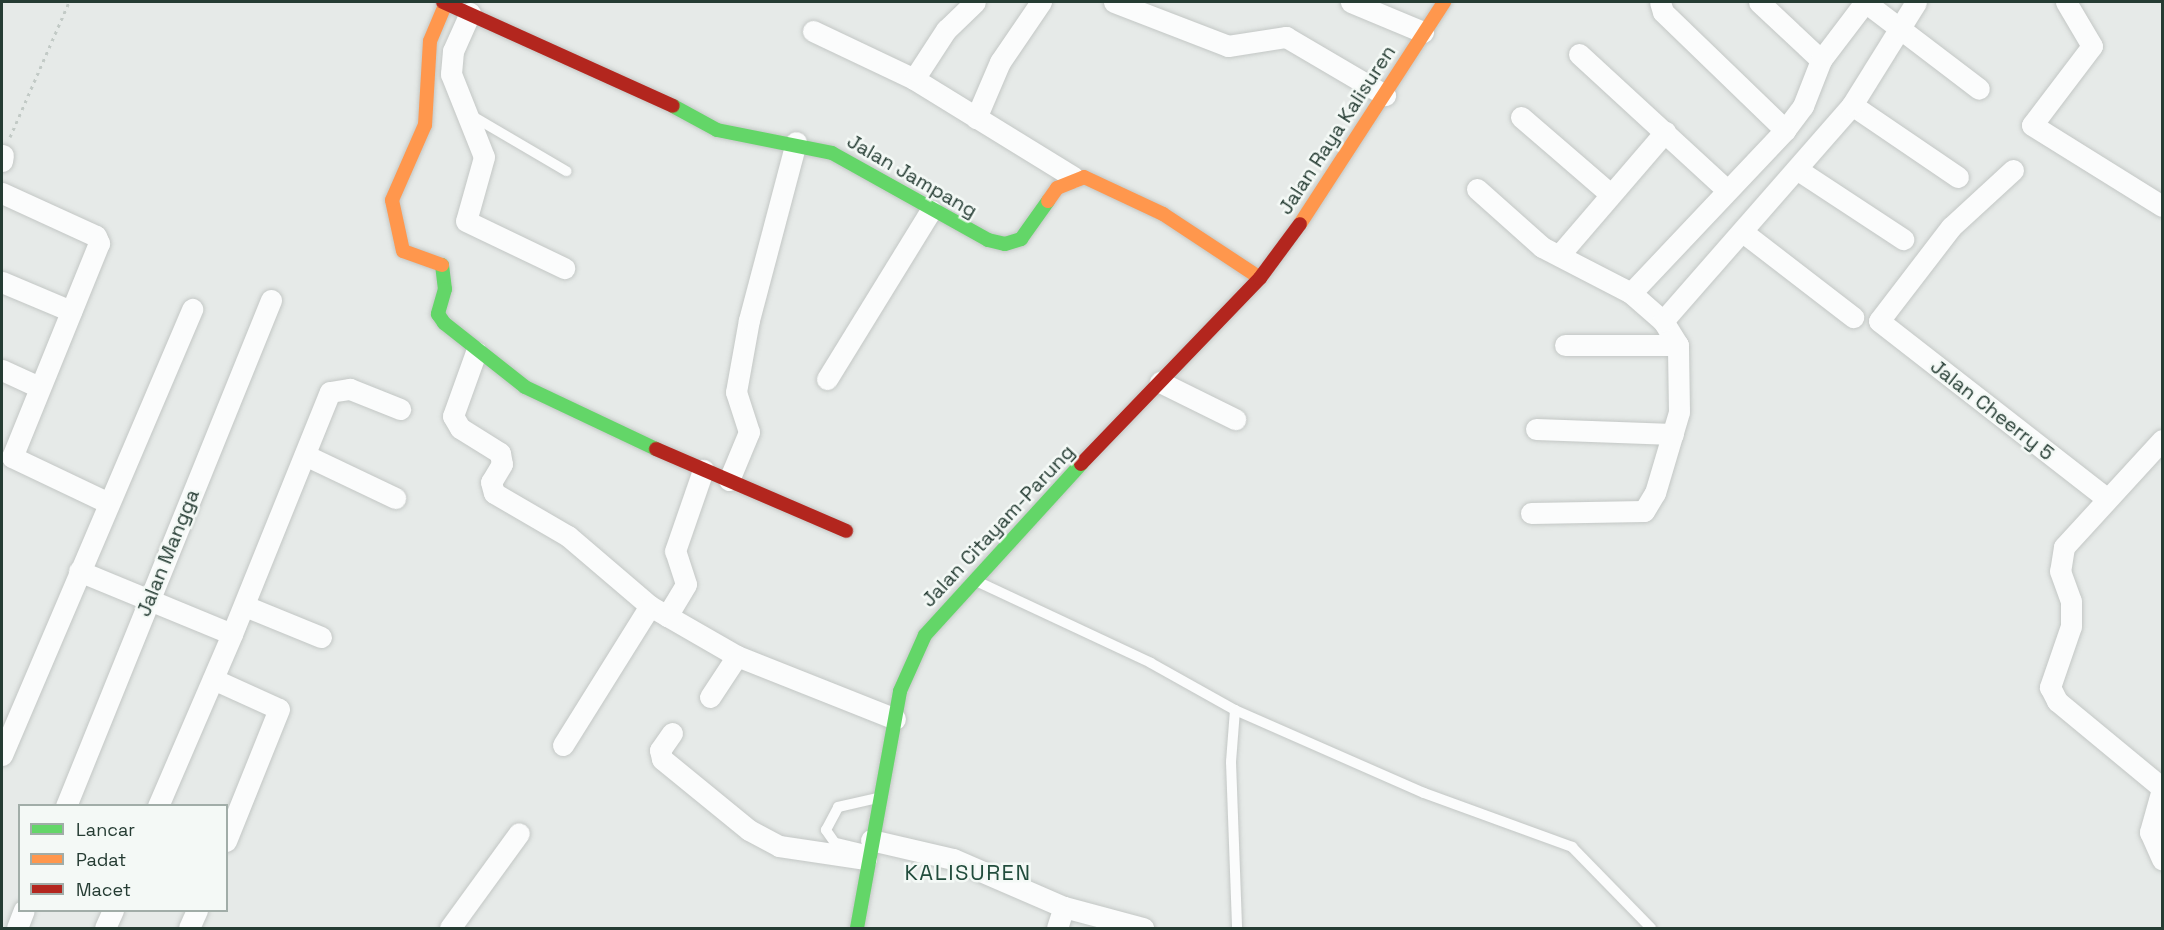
<!DOCTYPE html>
<style>
body{margin:0}
#map{position:relative;width:2164px;height:930px;overflow:hidden;background:#e6eae8;font-family:"Space Grotesk",sans-serif}
div>[style]{position:absolute}
[style*='--x']{left:calc(var(--x)*1px);top:calc(var(--y)*1px);width:calc(var(--w)*1px);rotate:calc(var(--a)*1deg)}
.path>*{height:3px;margin-top:-1.5px;transform-origin:0;background:repeating-linear-gradient(90deg,#c2cac6 0 3px,transparent 0 7.5px)}
.roads{filter:drop-shadow(0 0 2px #c3c7c5) drop-shadow(0 0 2px #c3c7c5)}
.lane>*{height:10px;margin:-5px;padding:0 5px;transform-origin:5px;border-radius:5px;background:#fbfcfc}
.street>*{height:21px;margin:-10.5px;padding:0 10.5px;transform-origin:10.5px;border-radius:10.5px;background:#fbfcfc}
.fast>*{height:14px;margin:-7px;padding:0 7px;transform-origin:7px;border-radius:7px;background:#63d668}
.slow>*{height:14px;margin:-7px;padding:0 7px;transform-origin:7px;border-radius:7px;background:#ff974d}
.jam>*{height:14px;margin:-7px;padding:0 7px;transform-origin:7px;border-radius:7px;background:#b3261e}
span{translate:-50% -50%;white-space:nowrap;text-align:center;line-height:1.15;-webkit-text-stroke:5px #f4f9f6;paint-order:stroke}
.street-label{font-size:20px;color:#253c33}
.quarter-label{font-size:22px;color:#224d3d;letter-spacing:1.5px}
.frame{position:absolute;inset:0;border:3px solid #253c33;pointer-events:none}
.legend{position:absolute;left:18px;top:804px;width:210px;height:108px;box-sizing:border-box;background:#f4f9f6;border:2px solid #a1ada8;margin:0;padding:8px 10px;list-style:none;font-size:18px;color:#253c33}
.legend li{display:flex;align-items:center;gap:12px;height:30px}
.legend b{width:30px;border:2px solid #a1ada8}
</style>
<div id="map">
<div class="path">
<i style="--x:10;--y:137;--w:147;--a:-66.4"></i>
</div>
<div class="roads">
<div class="lane">
<i style="--x:469;--y:114;--w:113;--a:30.4"></i>
<i style="--x:974;--y:580;--w:195;--a:25.1"></i>
<i style="--x:1151;--y:663;--w:96;--a:29.2"></i>
<i style="--x:1235;--y:710;--w:206;--a:23.7"></i>
<i style="--x:1424;--y:793;--w:158;--a:20"></i>
<i style="--x:1572;--y:847;--w:113;--a:45.7"></i>
<i style="--x:1235;--y:710;--w:52;--a:94.4"></i>
<i style="--x:1231;--y:762;--w:166;--a:87.9"></i>
<i style="--x:862;--y:849;--w:28;--a:-167"></i>
<i style="--x:835;--y:843;--w:16;--a:-125"></i>
<i style="--x:826;--y:830;--w:26;--a:-62"></i>
<i style="--x:838;--y:807;--w:41;--a:-12.7"></i>
</div>
<div class="street">
<i style="--x:1114;--y:2;--w:122;--a:21.1"></i>
<i style="--x:1228;--y:46;--w:59;--a:-8.8"></i>
<i style="--x:1286;--y:37;--w:115;--a:30.4"></i>
<i style="--x:1351;--y:2;--w:78;--a:22.6"></i>
<i style="--x:1660;--y:2;--w:10;--a:73"></i>
<i style="--x:1663;--y:12;--w:170;--a:44"></i>
<i style="--x:1759;--y:2;--w:85;--a:43.1"></i>
<i style="--x:1865;--y:2;--w:143;--a:37.3"></i>
<i style="--x:2066;--y:2;--w:51;--a:59.4"></i>
<i style="--x:2092;--y:46;--w:99;--a:127.2"></i>
<i style="--x:2032;--y:125;--w:153;--a:31.9"></i>
<i style="--x:470;--y:13;--w:42;--a:114.1"></i>
<i style="--x:453;--y:51;--w:23;--a:95"></i>
<i style="--x:451;--y:74;--w:89;--a:68.3"></i>
<i style="--x:484;--y:157;--w:66;--a:105.7"></i>
<i style="--x:466;--y:221;--w:109;--a:25.6"></i>
<i style="--x:813;--y:31;--w:112;--a:25.4"></i>
<i style="--x:914;--y:79;--w:187;--a:31.6"></i>
<i style="--x:1579;--y:54;--w:200;--a:42.6"></i>
<i style="--x:914;--y:79;--w:59;--a:-56.9"></i>
<i style="--x:946;--y:30;--w:40;--a:-44"></i>
<i style="--x:1852;--y:105;--w:128;--a:34.2"></i>
<i style="--x:1521;--y:117;--w:116;--a:40.8"></i>
<i style="--x:976;--y:118;--w:61;--a:-66.8"></i>
<i style="--x:1000;--y:62;--w:73;--a:-55.7"></i>
<i style="--x:2;--y:161;--w:6;--a:-81"></i>
<i style="--x:1798;--y:170;--w:126;--a:33.3"></i>
<i style="--x:2013;--y:170;--w:84;--a:137.4"></i>
<i style="--x:1951;--y:227;--w:118;--a:127.5"></i>
<i style="--x:1879;--y:321;--w:288;--a:37.9"></i>
<i style="--x:1477;--y:189;--w:87;--a:41.7"></i>
<i style="--x:1542;--y:247;--w:100;--a:27.3"></i>
<i style="--x:1631;--y:293;--w:224;--a:-46.6"></i>
<i style="--x:1785;--y:130;--w:30;--a:-53"></i>
<i style="--x:1803;--y:106;--w:49;--a:-68.6"></i>
<i style="--x:1821;--y:60;--w:73;--a:-52.8"></i>
<i style="--x:2;--y:193;--w:103;--a:24.6"></i>
<i style="--x:96;--y:236;--w:8;--a:67"></i>
<i style="--x:99;--y:243;--w:231;--a:112.1"></i>
<i style="--x:12;--y:457;--w:107;--a:25.4"></i>
<i style="--x:1744;--y:233;--w:138;--a:37.6"></i>
<i style="--x:1561;--y:253;--w:160;--a:-49.3"></i>
<i style="--x:2;--y:282;--w:75;--a:22.8"></i>
<i style="--x:1631;--y:293;--w:43;--a:41.2"></i>
<i style="--x:1565;--y:345;--w:113;--a:0"></i>
<i style="--x:476;--y:352;--w:68;--a:109.8"></i>
<i style="--x:453;--y:416;--w:14;--a:60"></i>
<i style="--x:460;--y:428;--w:47;--a:32"></i>
<i style="--x:500;--y:453;--w:11;--a:80"></i>
<i style="--x:502;--y:464;--w:21;--a:121"></i>
<i style="--x:491;--y:482;--w:11;--a:75"></i>
<i style="--x:494;--y:493;--w:86;--a:30.2"></i>
<i style="--x:568;--y:536;--w:108;--a:40.5"></i>
<i style="--x:650;--y:606;--w:100;--a:29.9"></i>
<i style="--x:737;--y:656;--w:170;--a:21.7"></i>
<i style="--x:2;--y:370;--w:41;--a:24.7"></i>
<i style="--x:827;--y:379;--w:198;--a:-58.4"></i>
<i style="--x:1160;--y:382;--w:84;--a:26.3"></i>
<i style="--x:1536;--y:429;--w:137;--a:2.1"></i>
<i style="--x:2162;--y:440;--w:145;--a:132.5"></i>
<i style="--x:2064;--y:547;--w:24;--a:99"></i>
<i style="--x:2060;--y:571;--w:32;--a:70"></i>
<i style="--x:2071;--y:601;--w:25;--a:90"></i>
<i style="--x:2071;--y:626;--w:65;--a:109"></i>
<i style="--x:2050;--y:687;--w:16;--a:63"></i>
<i style="--x:2057;--y:701;--w:136;--a:39.6"></i>
<i style="--x:305;--y:455;--w:100;--a:25.5"></i>
<i style="--x:729;--y:480;--w:52;--a:-67.4"></i>
<i style="--x:749;--y:432;--w:42;--a:-108"></i>
<i style="--x:736;--y:392;--w:73;--a:-79.8"></i>
<i style="--x:749;--y:320;--w:184;--a:-75.2"></i>
<i style="--x:1531;--y:513;--w:113;--a:-1"></i>
<i style="--x:1644;--y:511;--w:21;--a:-59"></i>
<i style="--x:1655;--y:493;--w:84;--a:-73.5"></i>
<i style="--x:1679;--y:412;--w:67;--a:-90.9"></i>
<i style="--x:1678;--y:345;--w:28;--a:-122"></i>
<i style="--x:1663;--y:321;--w:287;--a:-48.8"></i>
<i style="--x:1852;--y:105;--w:121;--a:-58.1"></i>
<i style="--x:79;--y:571;--w:165;--a:22.4"></i>
<i style="--x:232;--y:634;--w:261;--a:-68"></i>
<i style="--x:330;--y:392;--w:20;--a:-9"></i>
<i style="--x:350;--y:389;--w:54;--a:21.8"></i>
<i style="--x:245;--y:606;--w:82;--a:22.2"></i>
<i style="--x:667;--y:616;--w:37;--a:-59"></i>
<i style="--x:686;--y:584;--w:35;--a:-108"></i>
<i style="--x:675;--y:551;--w:86;--a:-70.9"></i>
<i style="--x:213;--y:679;--w:72;--a:24.4"></i>
<i style="--x:279;--y:709;--w:142;--a:111.9"></i>
<i style="--x:710;--y:697;--w:49;--a:-56.6"></i>
<i style="--x:672;--y:733;--w:21;--a:125"></i>
<i style="--x:660;--y:750;--w:9;--a:77"></i>
<i style="--x:662;--y:759;--w:112;--a:39.2"></i>
<i style="--x:749;--y:830;--w:34;--a:28"></i>
<i style="--x:779;--y:846;--w:88;--a:8.5"></i>
<i style="--x:563;--y:745;--w:164;--a:-58"></i>
<i style="--x:2;--y:755;--w:485;--a:-66.9"></i>
<i style="--x:2162;--y:789;--w:45;--a:105.6"></i>
<i style="--x:2150;--y:832;--w:30;--a:66"></i>
<i style="--x:66;--y:806;--w:546;--a:-67.95"></i>
<i style="--x:158;--y:806;--w:187;--a:-66.7"></i>
<i style="--x:871;--y:840;--w:84;--a:13"></i>
<i style="--x:953;--y:859;--w:121;--a:23.4"></i>
<i style="--x:1064;--y:907;--w:82;--a:14.9"></i>
<i style="--x:17;--y:928;--w:19;--a:-69"></i>
<i style="--x:105;--y:928;--w:20;--a:-66"></i>
<i style="--x:189;--y:928;--w:20;--a:-66"></i>
<i style="--x:450;--y:928;--w:117;--a:-54"></i>
<i style="--x:1057;--y:928;--w:22;--a:-72"></i>
</div>
<div class="fast">
<i style="--x:673;--y:106;--w:50;--a:28.6"></i>
<i style="--x:717;--y:130;--w:117;--a:11.3"></i>
<i style="--x:832;--y:153;--w:179;--a:29.1"></i>
<i style="--x:988;--y:240;--w:17;--a:13"></i>
<i style="--x:1005;--y:244;--w:17;--a:-17"></i>
<i style="--x:1021;--y:239;--w:47;--a:-54.6"></i>
<i style="--x:442;--y:265;--w:24;--a:83"></i>
<i style="--x:445;--y:289;--w:26;--a:106"></i>
<i style="--x:438;--y:314;--w:11;--a:56"></i>
<i style="--x:444;--y:323;--w:103;--a:38.3"></i>
<i style="--x:525;--y:387;--w:145;--a:25.3"></i>
<i style="--x:857;--y:928;--w:241;--a:-79.7"></i>
<i style="--x:900;--y:691;--w:61;--a:-65.9"></i>
<i style="--x:925;--y:635;--w:231;--a:-47.6"></i>
</div>
<div class="slow">
<i style="--x:1048;--y:201;--w:16;--a:-55"></i>
<i style="--x:1057;--y:188;--w:29;--a:-22"></i>
<i style="--x:1084;--y:177;--w:87;--a:25.1"></i>
<i style="--x:1163;--y:214;--w:116;--a:33.4"></i>
<i style="--x:1300;--y:224;--w:265;--a:-57"></i>
<i style="--x:442;--y:265;--w:41;--a:-160.3"></i>
<i style="--x:403;--y:251;--w:52;--a:-102.2"></i>
<i style="--x:392;--y:200;--w:82;--a:-66.3"></i>
<i style="--x:425;--y:125;--w:84;--a:-86.6"></i>
<i style="--x:430;--y:41;--w:41;--a:-67.2"></i>
</div>
<div class="jam">
<i style="--x:443;--y:2;--w:252;--a:24.3"></i>
<i style="--x:656;--y:449;--w:207;--a:23.3"></i>
<i style="--x:1081;--y:464;--w:258;--a:-46.1"></i>
<i style="--x:1260;--y:278;--w:67;--a:-53.5"></i>
</div>
</div>
<div class="street-label">
<span style="left:1337px;top:130px;rotate:-57deg">Jalan Raya Kalisuren</span>
<span style="left:912px;top:176px;rotate:30deg">Jalan Jampang</span>
<span style="left:1992px;top:410px;rotate:38deg">Jalan Cheerry 5</span>
<span style="left:998px;top:526px;rotate:-47deg">Jalan Citayam-Parung</span>
<span style="left:168px;top:553px;rotate:-68deg">Jalan Mangga</span>
</div>
<div class="quarter-label">
<span style="left:968px;top:873px">KALISUREN</span>
</div>
<div class="frame"></div>
<ul class="legend">
<li><b style="height:8px;background:#63d668"></b>Lancar</li>
<li><b style="height:8px;background:#ff974d"></b>Padat</li>
<li><b style="height:8px;background:#b3261e"></b>Macet</li>
</ul>
</div>
